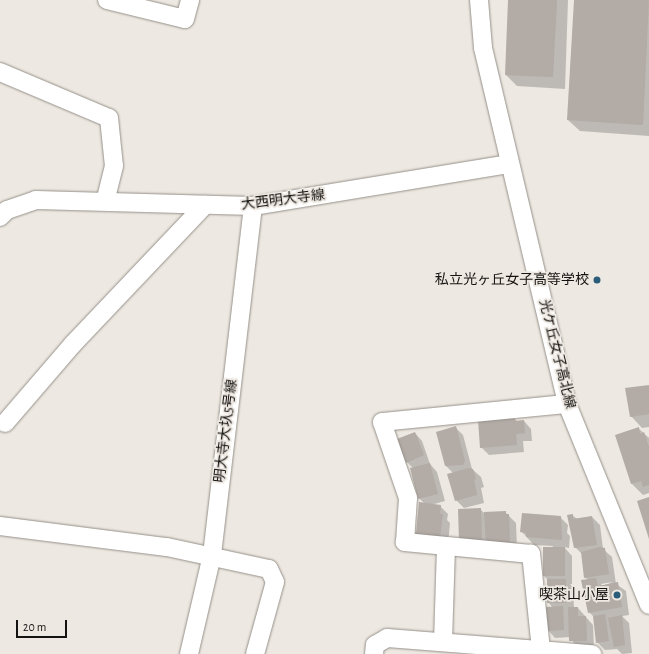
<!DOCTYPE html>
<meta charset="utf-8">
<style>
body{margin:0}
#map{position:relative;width:649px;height:654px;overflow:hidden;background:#ede8e1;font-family:"Alegreya Sans","Noto Sans JP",sans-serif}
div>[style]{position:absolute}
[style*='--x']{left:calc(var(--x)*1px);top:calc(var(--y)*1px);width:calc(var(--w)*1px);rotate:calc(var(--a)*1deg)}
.shadow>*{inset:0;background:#0003}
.building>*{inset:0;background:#b2aba6}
.roads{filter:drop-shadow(0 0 1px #959089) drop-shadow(0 0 1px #959089)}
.minor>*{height:18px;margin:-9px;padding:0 9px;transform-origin:9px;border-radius:9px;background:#fff}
.dots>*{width:11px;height:11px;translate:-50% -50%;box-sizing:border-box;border:2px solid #ede8e1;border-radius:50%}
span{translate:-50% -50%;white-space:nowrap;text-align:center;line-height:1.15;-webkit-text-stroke:3.5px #ede8e1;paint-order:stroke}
.street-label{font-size:14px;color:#151311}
.poi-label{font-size:14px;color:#151311}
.right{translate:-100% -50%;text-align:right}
.scale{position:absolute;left:16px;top:620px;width:51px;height:18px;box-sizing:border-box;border:2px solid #151311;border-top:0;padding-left:5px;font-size:12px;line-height:14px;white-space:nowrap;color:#151311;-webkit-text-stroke:3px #ede8e1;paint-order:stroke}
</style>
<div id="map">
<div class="shadow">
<i style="clip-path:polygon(509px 0,568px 0,565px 89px,517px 86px,506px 75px)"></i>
<i style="clip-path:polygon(575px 0,649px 0,649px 136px,580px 131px,568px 120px)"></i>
<i style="clip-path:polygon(649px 386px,649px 427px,642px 428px,631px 416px)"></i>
<i style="clip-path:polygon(514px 418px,518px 422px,524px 421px,531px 429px,532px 441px,523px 441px,524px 452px,489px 455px,481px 447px)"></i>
<i style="clip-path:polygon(455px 427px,463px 435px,472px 469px,481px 477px,484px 487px,481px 488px,484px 503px,464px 508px,456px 500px,454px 474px,446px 466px)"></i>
<i style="clip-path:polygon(638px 428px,649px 438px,649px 493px,643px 495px,632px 484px)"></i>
<i style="clip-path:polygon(415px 433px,422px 441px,430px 464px,437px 472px,445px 501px,431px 505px,440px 506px,448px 514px,447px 520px,450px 523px,448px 544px,424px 541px,425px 504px,419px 498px,413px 468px,407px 462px)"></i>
<i style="clip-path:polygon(480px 509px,484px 513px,505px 512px,516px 523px,517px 549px,468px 549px)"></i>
<i style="clip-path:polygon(evenodd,572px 515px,577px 519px,592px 517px,600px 525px,603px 549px,612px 557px,616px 584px,626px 591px,629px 615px,622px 616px,629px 623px,632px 653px,622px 654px,617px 649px,605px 650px,597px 642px,594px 617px,589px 612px,588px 580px,585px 577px,582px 554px,575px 547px,572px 515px,613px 582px,603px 586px,601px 584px,613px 582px)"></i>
<i style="clip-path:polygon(560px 517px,568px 525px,567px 533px,570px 536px,569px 548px,564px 547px,572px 556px,572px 584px,570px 584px,573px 587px,574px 608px,578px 608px,593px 625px,594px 648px,578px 649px,570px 637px,555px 638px,548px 630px,553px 608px,548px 602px,548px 580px,544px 576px,553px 546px,534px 545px,522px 532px)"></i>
</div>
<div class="building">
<i style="clip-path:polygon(508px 0,557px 0,553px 77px,505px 75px)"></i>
<i style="clip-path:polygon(574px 0,649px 0,643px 125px,567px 120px)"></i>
<i style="clip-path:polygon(649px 385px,649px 414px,630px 417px,625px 388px)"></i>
<i style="clip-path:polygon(515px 417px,515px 421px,524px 420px,525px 433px,516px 434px,517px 445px,480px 448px,478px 420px)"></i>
<i style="clip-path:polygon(456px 426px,465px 461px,463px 465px,445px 466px,436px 432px)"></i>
<i style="clip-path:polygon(639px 427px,640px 434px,644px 432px,649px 447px,649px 485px,643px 487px,641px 481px,631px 484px,615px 435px)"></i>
<i style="clip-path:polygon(415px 432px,424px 455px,406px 463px,397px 439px)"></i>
<i style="clip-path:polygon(430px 463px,438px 494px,418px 499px,410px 468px)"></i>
<i style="clip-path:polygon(469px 468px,473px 469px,476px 479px,474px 480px,477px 495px,455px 501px,447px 474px)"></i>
<i style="clip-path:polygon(649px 497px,649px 539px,637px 501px)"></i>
<i style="clip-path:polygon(419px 502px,441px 505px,440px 514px,443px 514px,440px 537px,416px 534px)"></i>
<i style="clip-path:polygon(481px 508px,482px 541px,459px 541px,458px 509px)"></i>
<i style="clip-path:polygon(506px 511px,506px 514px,509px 514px,510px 542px,486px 543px,484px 512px)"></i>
<i style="clip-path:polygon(522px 513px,561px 516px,562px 540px,526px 537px,526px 533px,520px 532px)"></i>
<i style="clip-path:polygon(573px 514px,573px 519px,592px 516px,597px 545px,574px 548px,567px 515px)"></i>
<i style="clip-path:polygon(543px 547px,565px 547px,565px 576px,543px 576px)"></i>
<i style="clip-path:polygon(600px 547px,605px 548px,609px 574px,584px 578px,581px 552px)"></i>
<i style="clip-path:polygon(596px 578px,598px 586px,618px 582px,622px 607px,588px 613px,581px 580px)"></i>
<i style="clip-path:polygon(547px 579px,566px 579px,566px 603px,547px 603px)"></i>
<i style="clip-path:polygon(563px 606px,564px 630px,547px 631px,546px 607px)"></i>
<i style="clip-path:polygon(568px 607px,578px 607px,578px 616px,586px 616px,587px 641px,569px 641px)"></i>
<i style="clip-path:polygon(605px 614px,609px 641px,596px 643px,593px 616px)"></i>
<i style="clip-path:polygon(622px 615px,625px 645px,614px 647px,608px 618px)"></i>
</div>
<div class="roads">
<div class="minor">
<i style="--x:107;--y:0;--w:80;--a:13.7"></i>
<i style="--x:185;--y:19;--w:20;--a:-75"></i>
<i style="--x:479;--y:0;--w:48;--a:85.2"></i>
<i style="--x:483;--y:48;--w:366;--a:76.7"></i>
<i style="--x:567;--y:404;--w:217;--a:67.8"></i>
<i style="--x:0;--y:72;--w:118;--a:22.9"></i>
<i style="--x:109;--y:118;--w:48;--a:84.1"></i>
<i style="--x:114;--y:166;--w:36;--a:104"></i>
<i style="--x:0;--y:217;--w:10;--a:-45"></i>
<i style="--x:7;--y:210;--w:31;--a:-19"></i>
<i style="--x:36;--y:200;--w:217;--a:1.6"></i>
<i style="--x:253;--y:206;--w:260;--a:-9.3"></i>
<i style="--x:5;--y:423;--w:104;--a:-49.3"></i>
<i style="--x:73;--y:344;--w:192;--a:-46.5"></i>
<i style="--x:0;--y:526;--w:168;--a:7.2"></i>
<i style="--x:167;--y:547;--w:104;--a:12.2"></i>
<i style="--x:269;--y:569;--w:14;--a:65"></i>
<i style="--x:275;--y:582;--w:75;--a:105.5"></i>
<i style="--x:443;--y:642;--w:94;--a:-88.2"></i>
<i style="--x:541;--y:650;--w:97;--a:-95.9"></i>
<i style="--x:531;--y:554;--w:127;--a:-174.6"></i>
<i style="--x:405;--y:542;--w:44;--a:-86.1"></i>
<i style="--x:408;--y:498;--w:80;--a:-108.9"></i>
<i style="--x:382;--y:422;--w:186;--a:-5.6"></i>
<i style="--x:189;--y:654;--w:102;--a:-76.9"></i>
<i style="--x:212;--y:555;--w:351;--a:-83.3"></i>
<i style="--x:374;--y:654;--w:9;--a:-84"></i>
<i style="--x:375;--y:645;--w:14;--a:-30"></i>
<i style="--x:387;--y:638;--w:206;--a:4.5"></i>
</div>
</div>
<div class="dots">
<i style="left:597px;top:280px;background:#2a5b79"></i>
<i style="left:617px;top:595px;background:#2a5b79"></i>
</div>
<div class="street-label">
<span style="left:283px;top:200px;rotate:-7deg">大西明大寺線</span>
<span style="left:557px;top:354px;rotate:76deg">光ケ丘女子高北線</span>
<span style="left:226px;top:431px;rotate:-83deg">明大寺大圦5号線</span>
</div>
<div class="poi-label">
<span class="right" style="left:589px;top:280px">私立光ヶ丘女子高等学校</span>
<span class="right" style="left:609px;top:595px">喫茶山小屋</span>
</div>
<div class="scale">20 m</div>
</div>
